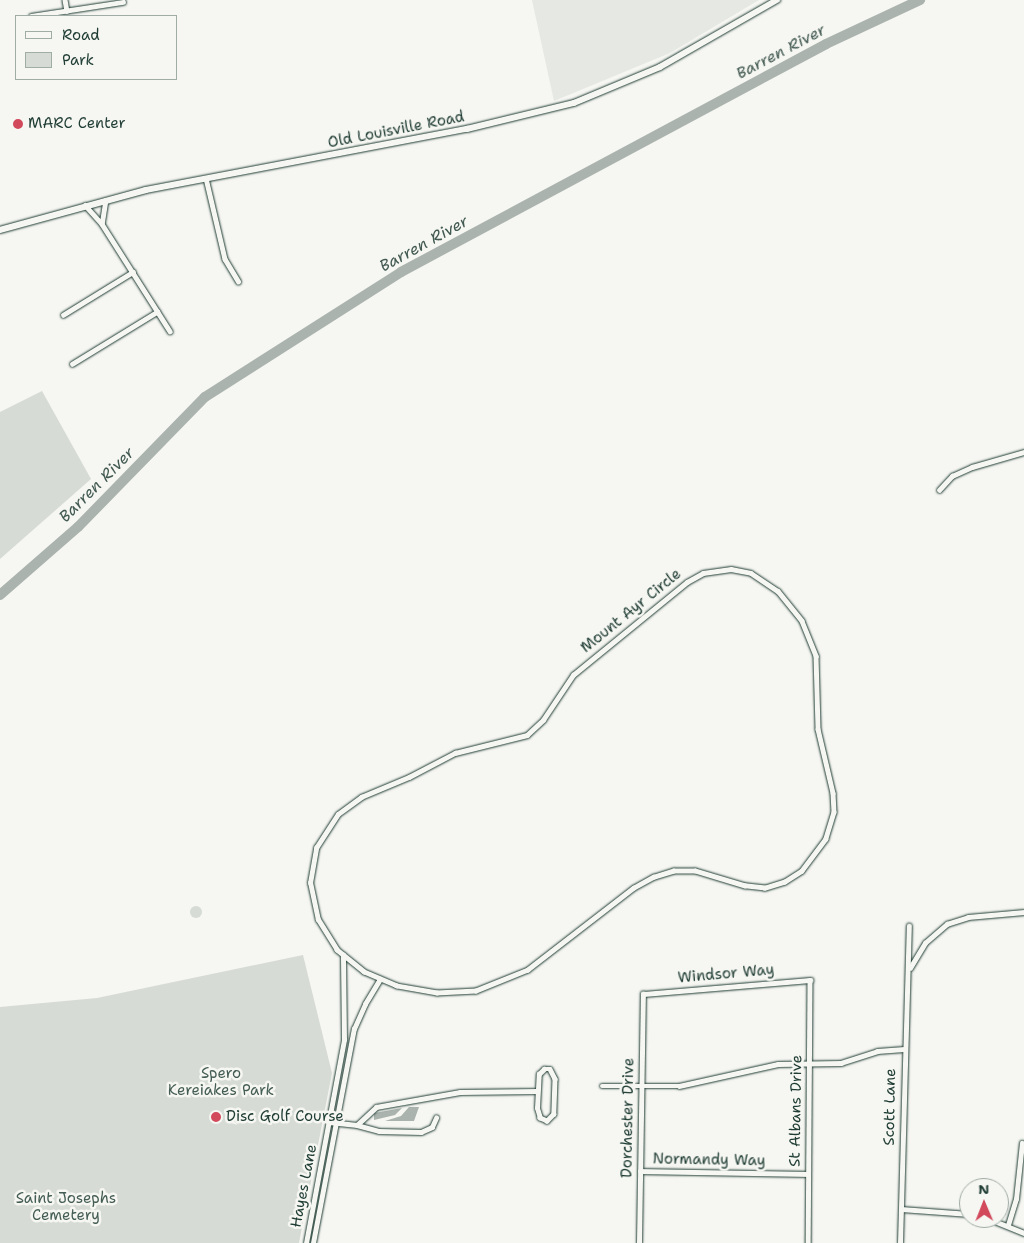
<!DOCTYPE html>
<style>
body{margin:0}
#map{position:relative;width:1024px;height:1243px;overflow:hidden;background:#f6f6f2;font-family:"Shantell Sans",sans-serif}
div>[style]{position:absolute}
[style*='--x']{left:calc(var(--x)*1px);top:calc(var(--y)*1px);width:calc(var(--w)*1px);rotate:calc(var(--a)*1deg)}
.built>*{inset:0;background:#e6e8e4}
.green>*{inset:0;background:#d6dbd6}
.round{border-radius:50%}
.water>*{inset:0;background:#aab3ae}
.river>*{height:10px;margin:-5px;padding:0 5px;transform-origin:5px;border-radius:5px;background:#aab3ae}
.roads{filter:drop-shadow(0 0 1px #1f3d34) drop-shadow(0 0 1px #1f3d34)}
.minor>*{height:4.5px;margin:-2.25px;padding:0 2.25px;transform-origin:2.25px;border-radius:2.25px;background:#f6f6f2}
.tertiary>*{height:5.5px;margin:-2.75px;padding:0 2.75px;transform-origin:2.75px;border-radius:2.75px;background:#f6f6f2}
.dots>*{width:14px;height:14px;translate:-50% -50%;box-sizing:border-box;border:2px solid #f6f6f2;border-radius:50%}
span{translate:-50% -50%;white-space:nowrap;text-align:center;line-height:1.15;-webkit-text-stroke:5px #f6f6f2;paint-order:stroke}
.poi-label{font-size:15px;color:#1f3d34}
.left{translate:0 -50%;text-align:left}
.street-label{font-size:15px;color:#1f3d34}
.park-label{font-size:15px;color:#445d54}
.water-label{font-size:16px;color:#425a52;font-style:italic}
.legend{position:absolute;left:15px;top:15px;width:162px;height:65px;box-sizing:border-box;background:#f6f6f2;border:1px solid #a0aca6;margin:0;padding:6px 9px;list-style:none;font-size:15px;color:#1f3d34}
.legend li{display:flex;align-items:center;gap:10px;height:25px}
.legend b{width:25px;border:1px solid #a0aca6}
.north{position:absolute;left:959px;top:1178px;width:50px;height:50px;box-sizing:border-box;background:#f6f6f2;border:1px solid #a0aca6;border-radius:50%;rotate:359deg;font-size:14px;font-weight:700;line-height:20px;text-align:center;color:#1f3d34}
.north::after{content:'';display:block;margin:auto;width:18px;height:22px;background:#d1495b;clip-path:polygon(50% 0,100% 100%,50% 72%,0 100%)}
</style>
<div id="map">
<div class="built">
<i style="clip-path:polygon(532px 0,759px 0,670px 53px,554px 101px)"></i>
</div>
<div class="green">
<i style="clip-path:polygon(42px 391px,91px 479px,0 559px,0 412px)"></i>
<i class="round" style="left:190px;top:906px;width:12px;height:12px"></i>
<i style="clip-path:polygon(303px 955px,332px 1073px,299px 1243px,0 1243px,0 1007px,97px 998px)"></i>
</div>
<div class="water">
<i style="clip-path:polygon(409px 1107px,419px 1107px,414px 1121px,385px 1121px,401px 1116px)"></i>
<i style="clip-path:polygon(402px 1108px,395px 1115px,374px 1120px,374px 1113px)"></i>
</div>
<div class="river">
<i style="--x:0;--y:595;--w:103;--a:-41.1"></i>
<i style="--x:78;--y:527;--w:182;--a:-45.7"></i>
<i style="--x:205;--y:397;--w:232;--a:-32.5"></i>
<i style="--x:401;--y:272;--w:482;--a:-28.2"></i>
<i style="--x:826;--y:44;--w:104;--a:-25.1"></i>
</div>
<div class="roads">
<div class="minor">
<i style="--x:65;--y:0;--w:11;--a:80"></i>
<i style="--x:31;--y:16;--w:93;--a:-8.7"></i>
<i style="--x:206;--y:178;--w:83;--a:76.8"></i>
<i style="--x:225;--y:259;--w:26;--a:59"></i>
<i style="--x:106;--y:200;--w:24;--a:99"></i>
<i style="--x:102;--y:224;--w:127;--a:57.6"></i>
<i style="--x:85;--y:205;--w:25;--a:48"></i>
<i style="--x:63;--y:315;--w:82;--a:-31.6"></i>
<i style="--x:72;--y:364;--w:100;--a:-31.5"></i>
<i style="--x:939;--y:490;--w:19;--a:-47"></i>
<i style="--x:952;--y:476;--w:22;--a:-24"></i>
<i style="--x:972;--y:467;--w:54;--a:-16.1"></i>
<i style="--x:731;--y:569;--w:20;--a:11"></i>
<i style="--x:751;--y:573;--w:32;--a:34"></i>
<i style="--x:778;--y:591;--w:38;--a:51"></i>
<i style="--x:802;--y:621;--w:38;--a:68"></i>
<i style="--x:816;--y:656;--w:73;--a:88.4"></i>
<i style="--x:818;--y:729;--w:66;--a:76.8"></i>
<i style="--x:833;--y:793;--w:19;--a:87"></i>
<i style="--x:834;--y:812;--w:28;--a:107"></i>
<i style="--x:826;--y:839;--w:40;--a:127"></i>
<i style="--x:802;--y:871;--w:20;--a:147"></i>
<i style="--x:785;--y:882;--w:21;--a:163"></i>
<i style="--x:765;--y:888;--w:20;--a:-174"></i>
<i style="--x:745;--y:886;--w:52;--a:-163.3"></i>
<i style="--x:695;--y:871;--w:21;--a:180"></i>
<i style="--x:674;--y:871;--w:21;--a:163"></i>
<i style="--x:654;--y:877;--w:23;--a:151"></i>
<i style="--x:634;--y:888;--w:134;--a:142.3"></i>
<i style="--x:528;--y:970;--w:56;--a:158"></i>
<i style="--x:476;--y:991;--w:39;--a:177"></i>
<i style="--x:437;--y:993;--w:41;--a:-170.1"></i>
<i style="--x:397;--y:986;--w:36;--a:-157"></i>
<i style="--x:364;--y:972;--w:35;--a:-141"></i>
<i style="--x:337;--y:950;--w:36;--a:-122"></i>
<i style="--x:318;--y:920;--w:38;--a:-102"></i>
<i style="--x:310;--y:883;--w:36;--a:-80"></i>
<i style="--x:316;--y:848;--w:40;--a:-57.1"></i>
<i style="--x:338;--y:814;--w:29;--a:-36"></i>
<i style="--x:361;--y:797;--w:52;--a:-22.6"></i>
<i style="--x:409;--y:777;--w:52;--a:-27.6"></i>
<i style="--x:455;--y:753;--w:74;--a:-14"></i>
<i style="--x:527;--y:735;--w:22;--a:-43"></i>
<i style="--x:543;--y:720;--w:54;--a:-56.3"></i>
<i style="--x:573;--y:675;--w:147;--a:-39.2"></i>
<i style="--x:687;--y:582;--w:18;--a:-29"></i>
<i style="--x:703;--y:573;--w:28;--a:-8"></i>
<i style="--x:910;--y:968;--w:29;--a:-59"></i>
<i style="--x:925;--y:943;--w:29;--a:-41"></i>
<i style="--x:947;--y:924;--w:22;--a:-18"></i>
<i style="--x:968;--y:917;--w:56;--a:-5.1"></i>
<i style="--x:544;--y:1069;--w:6;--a:0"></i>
<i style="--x:550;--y:1069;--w:11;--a:63"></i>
<i style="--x:555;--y:1079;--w:35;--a:92"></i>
<i style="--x:554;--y:1114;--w:10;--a:135"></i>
<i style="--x:547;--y:1121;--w:8;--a:-157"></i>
<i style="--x:540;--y:1118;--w:10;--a:-107"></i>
<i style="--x:537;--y:1108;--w:34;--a:-87"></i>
<i style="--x:539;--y:1074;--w:7;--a:-45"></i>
<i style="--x:602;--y:1086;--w:77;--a:0"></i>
<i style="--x:679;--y:1086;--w:101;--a:-12.5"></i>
<i style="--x:778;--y:1064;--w:63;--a:-0.9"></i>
<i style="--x:841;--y:1063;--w:38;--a:-18"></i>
<i style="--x:877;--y:1051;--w:27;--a:-4"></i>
<i style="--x:329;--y:1122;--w:28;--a:6"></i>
<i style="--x:357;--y:1125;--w:26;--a:-43"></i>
<i style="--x:376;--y:1107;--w:85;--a:-10.1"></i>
<i style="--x:460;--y:1092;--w:77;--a:-0.7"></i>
<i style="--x:357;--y:1125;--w:23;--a:15"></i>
<i style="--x:379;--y:1131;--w:42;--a:1.4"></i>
<i style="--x:421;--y:1132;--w:12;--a:-24"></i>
<i style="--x:432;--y:1127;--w:10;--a:-66"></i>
<i style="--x:640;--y:1171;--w:168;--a:1"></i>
<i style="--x:901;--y:1209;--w:68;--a:4.2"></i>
<i style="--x:987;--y:1218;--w:40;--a:22"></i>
<i style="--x:1008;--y:1225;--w:27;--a:-73"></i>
<i style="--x:1016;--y:1199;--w:56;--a:-83.9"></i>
<i style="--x:306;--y:1243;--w:207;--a:-79.4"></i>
<i style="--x:344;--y:1040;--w:85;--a:-90.7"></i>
<i style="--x:313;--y:1243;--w:218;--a:-79.2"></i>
<i style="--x:354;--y:1029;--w:27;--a:-66"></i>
<i style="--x:365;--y:1004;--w:29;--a:-59"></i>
<i style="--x:639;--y:1243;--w:249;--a:-89.1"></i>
<i style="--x:643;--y:994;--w:168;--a:-4.8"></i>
<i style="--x:810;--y:980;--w:263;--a:90.4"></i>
<i style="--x:900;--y:1243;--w:317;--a:-88.4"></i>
</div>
<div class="tertiary">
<i style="--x:0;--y:230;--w:151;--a:-15.3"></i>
<i style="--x:146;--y:190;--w:327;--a:-10.8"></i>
<i style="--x:467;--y:129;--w:110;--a:-13.7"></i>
<i style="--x:574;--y:103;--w:93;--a:-22.7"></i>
<i style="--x:660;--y:67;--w:135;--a:-29.8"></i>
</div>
</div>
<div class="dots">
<i style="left:18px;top:124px;background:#d1495b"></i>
<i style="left:216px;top:1117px;background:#d1495b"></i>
</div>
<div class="poi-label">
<span class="left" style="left:28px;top:124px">MARC Center</span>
<span class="left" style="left:226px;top:1117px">Disc Golf Course</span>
</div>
<div class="street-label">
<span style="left:396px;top:130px;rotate:-11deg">Old Louisville Road</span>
<span style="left:631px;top:611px;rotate:-39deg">Mount Ayr Circle</span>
<span style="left:726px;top:974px;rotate:-5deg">Windsor Way</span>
<span style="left:890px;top:1107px;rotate:-89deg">Scott Lane</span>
<span style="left:796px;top:1111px;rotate:-89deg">St Albans Drive</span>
<span style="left:628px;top:1118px;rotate:-89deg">Dorchester Drive</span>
<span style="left:709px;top:1160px;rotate:1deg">Normandy Way</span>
<span style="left:304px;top:1186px;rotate:-79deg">Hayes Lane</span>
</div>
<div class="park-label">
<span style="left:221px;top:1082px">Spero<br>Kereiakes Park</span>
<span style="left:66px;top:1207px">Saint Josephs<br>Cemetery</span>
</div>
<div class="water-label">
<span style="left:781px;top:52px;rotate:-28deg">Barren River</span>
<span style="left:424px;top:244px;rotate:-29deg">Barren River</span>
<span style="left:97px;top:485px;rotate:-45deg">Barren River</span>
</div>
<ul class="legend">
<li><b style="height:6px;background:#f6f6f2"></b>Road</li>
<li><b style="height:14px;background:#d6dbd6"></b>Park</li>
</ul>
<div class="north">N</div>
</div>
